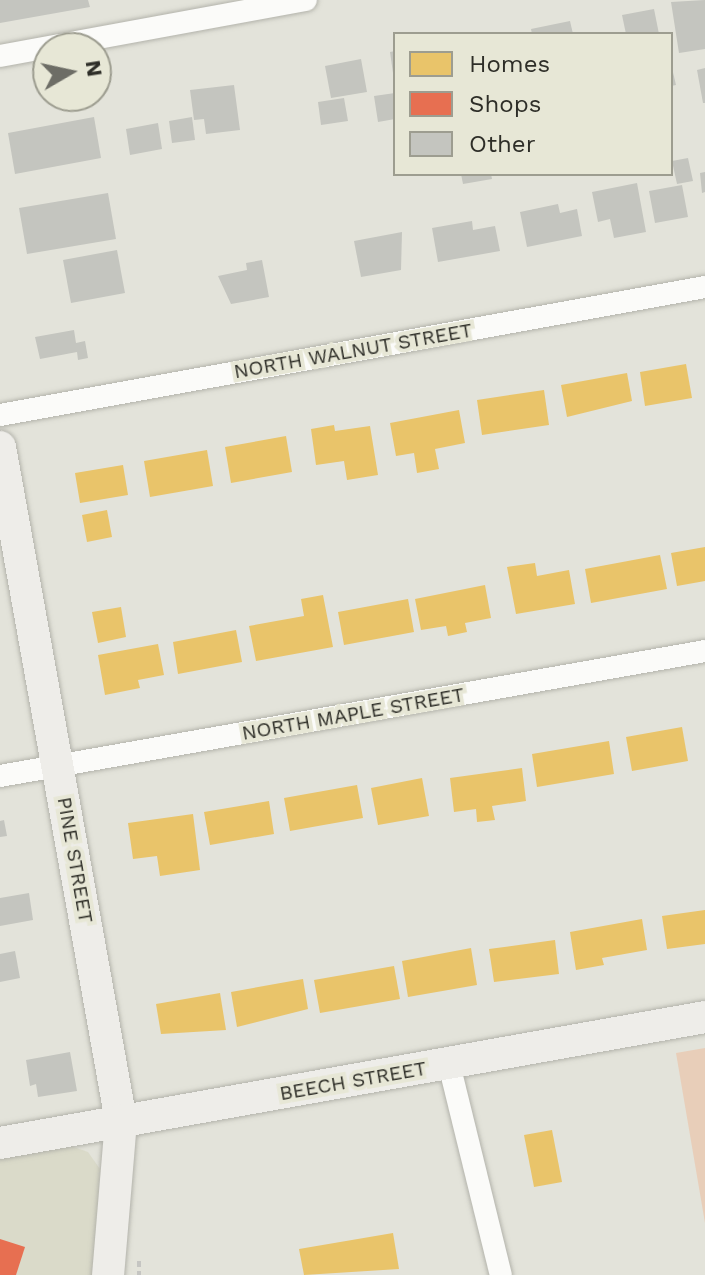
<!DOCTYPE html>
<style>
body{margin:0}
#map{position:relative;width:705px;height:1275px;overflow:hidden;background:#e3e3da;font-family:"Work Sans",sans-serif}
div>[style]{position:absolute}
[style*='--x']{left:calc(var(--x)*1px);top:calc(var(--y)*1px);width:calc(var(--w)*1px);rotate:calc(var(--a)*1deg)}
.built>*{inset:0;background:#dadac9}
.green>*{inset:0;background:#e8ceb9}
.homes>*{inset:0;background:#e9c46a}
.shops>*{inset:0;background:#e76f51}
.building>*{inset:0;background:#c4c5bf}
.path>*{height:4px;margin-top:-2px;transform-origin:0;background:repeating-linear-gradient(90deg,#c5c5c2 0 6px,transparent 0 10px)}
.roads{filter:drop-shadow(0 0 2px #b3b3ab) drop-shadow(0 0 2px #b3b3ab)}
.street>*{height:22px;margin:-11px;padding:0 11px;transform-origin:11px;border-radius:11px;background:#fbfbf9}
.secondary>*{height:32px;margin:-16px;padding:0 16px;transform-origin:16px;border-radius:16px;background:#eeede9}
span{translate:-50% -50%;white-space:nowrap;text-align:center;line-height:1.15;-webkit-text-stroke:8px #e7e7d6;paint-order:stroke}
.street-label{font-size:20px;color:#2e2e28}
.legend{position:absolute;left:393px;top:32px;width:280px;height:144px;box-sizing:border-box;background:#e7e7d6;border:2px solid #9d9d90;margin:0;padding:10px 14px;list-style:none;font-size:24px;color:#2e2e28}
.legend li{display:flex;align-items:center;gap:16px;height:40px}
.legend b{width:40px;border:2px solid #9d9d90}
.north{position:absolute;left:32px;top:32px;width:80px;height:80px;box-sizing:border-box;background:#e7e7d6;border:2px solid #9d9d90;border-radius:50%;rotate:81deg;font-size:22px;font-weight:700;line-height:32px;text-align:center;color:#2e2e28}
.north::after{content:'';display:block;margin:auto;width:28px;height:36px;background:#6d6d66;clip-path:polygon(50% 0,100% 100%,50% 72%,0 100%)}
</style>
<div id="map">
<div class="built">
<i style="clip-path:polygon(68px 1145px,88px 1152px,100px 1169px,95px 1275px,0 1275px,0 1158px)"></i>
</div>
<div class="green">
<i style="clip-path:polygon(705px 1048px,705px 1223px,676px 1053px)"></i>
</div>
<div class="homes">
<i style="clip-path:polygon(686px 364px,692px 398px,645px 406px,640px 372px)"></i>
<i style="clip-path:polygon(627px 373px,632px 401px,567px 417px,561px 385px)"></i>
<i style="clip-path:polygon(544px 390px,549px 425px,482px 435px,477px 400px)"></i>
<i style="clip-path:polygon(459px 410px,465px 443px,435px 449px,439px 469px,417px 473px,414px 453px,396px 456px,390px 423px)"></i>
<i style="clip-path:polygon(334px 425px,335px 431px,370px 426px,378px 475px,347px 480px,344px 461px,316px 465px,311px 429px)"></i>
<i style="clip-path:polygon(286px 436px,292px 472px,231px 483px,225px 447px)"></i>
<i style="clip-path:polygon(207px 450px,213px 486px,150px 497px,144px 461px)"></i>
<i style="clip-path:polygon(123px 465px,128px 495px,80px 503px,75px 473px)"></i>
<i style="clip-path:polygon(107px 510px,112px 537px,87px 542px,82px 515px)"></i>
<i style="clip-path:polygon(705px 547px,705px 581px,677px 586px,671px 553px)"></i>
<i style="clip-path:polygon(660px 555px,667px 589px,591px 603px,585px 569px)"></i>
<i style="clip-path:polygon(535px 563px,537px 576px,569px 570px,575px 604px,516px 614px,507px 567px)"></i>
<i style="clip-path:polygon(485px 585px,491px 618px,465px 623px,467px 632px,448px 636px,446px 626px,421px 630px,415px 599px)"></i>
<i style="clip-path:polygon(323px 595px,333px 647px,256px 661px,249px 626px,304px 616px,301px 599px)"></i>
<i style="clip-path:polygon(408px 599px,414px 632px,344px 645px,338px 612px)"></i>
<i style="clip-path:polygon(121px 607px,126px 637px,98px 643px,92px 612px)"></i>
<i style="clip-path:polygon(236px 630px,242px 662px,178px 674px,173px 642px)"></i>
<i style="clip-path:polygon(158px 644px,164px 675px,138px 680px,140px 688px,105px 695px,98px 655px)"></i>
<i style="clip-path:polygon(682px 727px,688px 761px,632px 771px,626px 737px)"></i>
<i style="clip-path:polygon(609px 741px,614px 774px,537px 787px,532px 754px)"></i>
<i style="clip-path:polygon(522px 768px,526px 801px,492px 806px,495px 820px,477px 822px,476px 809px,454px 812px,450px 778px)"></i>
<i style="clip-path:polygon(422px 778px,429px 816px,378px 825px,371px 788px)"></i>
<i style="clip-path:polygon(357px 785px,363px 818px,290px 831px,284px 798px)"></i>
<i style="clip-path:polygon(269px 801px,274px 834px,210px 845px,204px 812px)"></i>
<i style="clip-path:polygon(193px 814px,200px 870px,160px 876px,157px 856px,133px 859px,128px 823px)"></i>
<i style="clip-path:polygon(705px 910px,705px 944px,667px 949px,662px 916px)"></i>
<i style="clip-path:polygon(642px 919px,647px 950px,602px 958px,604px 965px,576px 970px,570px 932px)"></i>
<i style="clip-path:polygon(555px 940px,559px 974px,494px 982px,489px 949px)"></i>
<i style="clip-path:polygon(471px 948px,477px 985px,408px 997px,402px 961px)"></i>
<i style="clip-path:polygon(394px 966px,400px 999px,320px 1013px,314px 980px)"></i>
<i style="clip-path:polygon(303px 979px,308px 1009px,237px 1027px,231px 992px)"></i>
<i style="clip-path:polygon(220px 993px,226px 1030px,161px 1034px,156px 1004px)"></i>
<i style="clip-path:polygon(552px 1130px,562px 1182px,534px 1187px,524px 1135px)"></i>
<i style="clip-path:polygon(393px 1233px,399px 1269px,304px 1275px,299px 1249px)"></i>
</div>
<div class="shops">
<i style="clip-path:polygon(0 1239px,25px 1247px,16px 1275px,0 1275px)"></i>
</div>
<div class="building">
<i style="clip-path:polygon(0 0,88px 0,90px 7px,0 23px)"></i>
<i style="clip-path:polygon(705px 0,705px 49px,679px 53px,671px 2px)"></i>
<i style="clip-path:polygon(654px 9px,659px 34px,626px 34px,622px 15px)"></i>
<i style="clip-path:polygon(570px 21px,573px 34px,532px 34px,531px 29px)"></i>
<i style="clip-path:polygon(395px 51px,395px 73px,393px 73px,390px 52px)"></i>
<i style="clip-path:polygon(361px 59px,367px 92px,331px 98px,325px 66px)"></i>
<i style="clip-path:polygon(671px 64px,676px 85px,671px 86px)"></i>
<i style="clip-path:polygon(705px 68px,705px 103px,703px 103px,697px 70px)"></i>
<i style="clip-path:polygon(234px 85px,240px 130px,206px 134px,204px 119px,194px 120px,190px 90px)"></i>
<i style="clip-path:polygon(395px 93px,395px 119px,378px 122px,374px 96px)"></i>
<i style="clip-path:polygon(344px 98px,348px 121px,321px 125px,318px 102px)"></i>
<i style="clip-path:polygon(94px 117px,101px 158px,15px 174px,8px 133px)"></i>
<i style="clip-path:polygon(192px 117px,195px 140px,172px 143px,169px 121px)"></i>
<i style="clip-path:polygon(158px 123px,162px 149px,130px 155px,126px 129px)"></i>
<i style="clip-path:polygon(688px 158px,693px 181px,677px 184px,672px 161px)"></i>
<i style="clip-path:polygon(705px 172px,705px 192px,702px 193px,700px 173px)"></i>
<i style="clip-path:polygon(461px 174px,491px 174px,492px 179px,463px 184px)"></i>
<i style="clip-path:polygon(637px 183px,646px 232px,614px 238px,610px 219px,598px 222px,592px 192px)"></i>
<i style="clip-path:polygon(682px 185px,688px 217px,655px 223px,649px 191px)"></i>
<i style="clip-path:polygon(108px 193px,116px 239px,27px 254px,19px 208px)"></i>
<i style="clip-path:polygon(558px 204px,560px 213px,577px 209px,582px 236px,527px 247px,520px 212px)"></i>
<i style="clip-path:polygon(472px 221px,473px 230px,495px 226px,500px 251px,438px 262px,432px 228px)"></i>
<i style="clip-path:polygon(402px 232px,401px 270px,361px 277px,354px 241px)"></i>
<i style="clip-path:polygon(117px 250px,125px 293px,71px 303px,63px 260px)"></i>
<i style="clip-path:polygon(262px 260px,269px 297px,231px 304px,218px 276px,247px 270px,246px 263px)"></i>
<i style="clip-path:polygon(74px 330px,76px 343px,85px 341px,88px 358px,78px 360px,77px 352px,40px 359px,35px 337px)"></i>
<i style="clip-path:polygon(4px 820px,7px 836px,0 837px,0 821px)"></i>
<i style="clip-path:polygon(29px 893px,33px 920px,0 926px,0 898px)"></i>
<i style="clip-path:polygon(15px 951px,20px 978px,0 982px,0 954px)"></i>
<i style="clip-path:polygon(70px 1052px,77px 1091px,38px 1097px,36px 1084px,30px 1086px,26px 1060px)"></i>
</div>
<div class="path">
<i style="--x:139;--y:1261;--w:14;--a:90"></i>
</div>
<div class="roads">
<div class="street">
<i style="--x:0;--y:56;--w:311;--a:-10.4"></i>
<i style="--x:0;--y:415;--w:717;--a:-10.29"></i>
<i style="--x:0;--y:776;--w:716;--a:-10.05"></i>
<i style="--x:449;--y:1064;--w:217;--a:76.2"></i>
</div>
<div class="secondary">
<i style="--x:0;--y:447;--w:685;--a:79.82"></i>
<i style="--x:121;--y:1121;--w:155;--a:94.8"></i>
<i style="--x:0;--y:1143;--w:716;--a:-10.13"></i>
</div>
</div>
<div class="street-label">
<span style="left:353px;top:351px;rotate:-10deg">NORTH WALNUT STREET</span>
<span style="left:353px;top:714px;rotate:-10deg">NORTH MAPLE STREET</span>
<span style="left:75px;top:860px;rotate:80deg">PINE STREET</span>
<span style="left:353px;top:1081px;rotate:-10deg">BEECH STREET</span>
</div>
<ul class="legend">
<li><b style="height:22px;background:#e9c46a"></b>Homes</li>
<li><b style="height:22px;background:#e76f51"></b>Shops</li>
<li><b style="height:22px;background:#c4c5bf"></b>Other</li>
</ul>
<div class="north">N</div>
</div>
